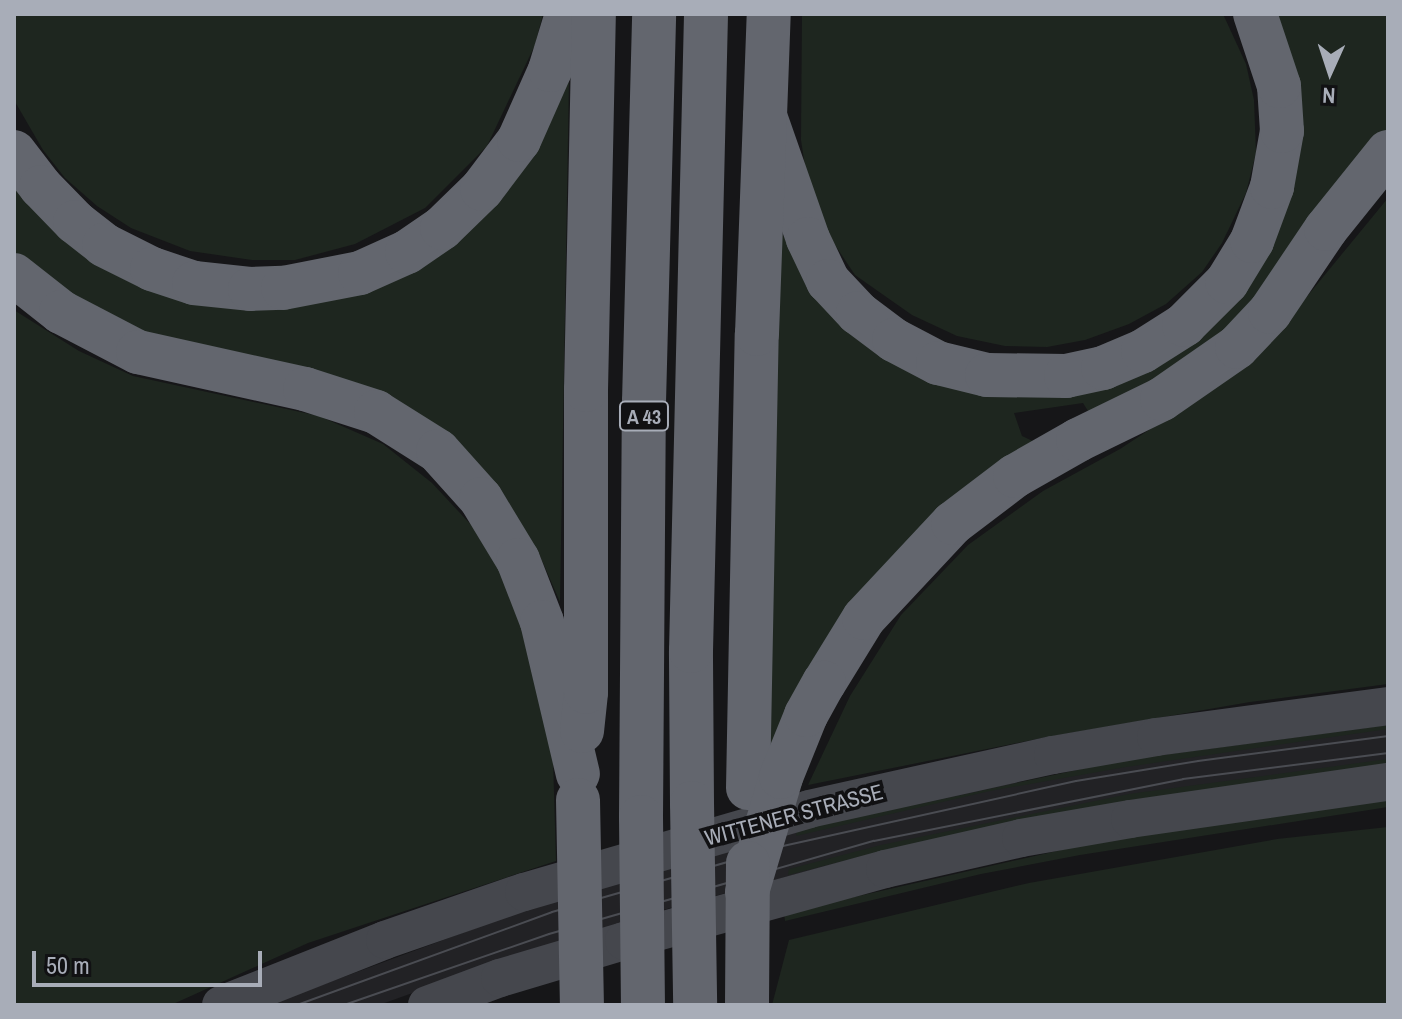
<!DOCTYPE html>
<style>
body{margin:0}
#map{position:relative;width:1402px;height:1019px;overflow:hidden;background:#161618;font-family:"Archivo Narrow",sans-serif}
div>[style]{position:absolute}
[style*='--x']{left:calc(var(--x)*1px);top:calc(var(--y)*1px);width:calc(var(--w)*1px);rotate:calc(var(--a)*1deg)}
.built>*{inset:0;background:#222225}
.green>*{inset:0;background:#1e261f}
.secondary>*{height:38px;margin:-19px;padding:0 19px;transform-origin:19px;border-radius:19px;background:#45474d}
.motorway>*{height:44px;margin:-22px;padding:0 22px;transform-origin:22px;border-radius:22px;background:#63666e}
.tram>*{height:2px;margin:-1px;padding:0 1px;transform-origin:1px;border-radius:1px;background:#4a4c52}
.motorway-bridge>*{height:44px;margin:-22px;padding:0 22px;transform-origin:22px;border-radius:22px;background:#63666e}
span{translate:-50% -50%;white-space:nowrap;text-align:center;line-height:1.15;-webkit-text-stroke:7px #111113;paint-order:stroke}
.shield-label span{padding:2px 6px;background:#111113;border:2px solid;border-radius:6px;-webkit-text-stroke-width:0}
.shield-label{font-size:20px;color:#a8adb8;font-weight:700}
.street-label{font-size:22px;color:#a8adb8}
.frame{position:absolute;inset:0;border:16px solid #a8adb8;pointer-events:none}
.north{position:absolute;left:1290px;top:32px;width:80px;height:80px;-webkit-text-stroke:6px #111113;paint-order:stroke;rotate:183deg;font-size:22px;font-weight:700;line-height:32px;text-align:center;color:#a8adb8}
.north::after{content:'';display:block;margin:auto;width:28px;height:36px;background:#a8adb8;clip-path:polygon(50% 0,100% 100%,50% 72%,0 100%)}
.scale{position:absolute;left:32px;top:951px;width:230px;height:36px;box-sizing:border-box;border:4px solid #a8adb8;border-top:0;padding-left:10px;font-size:24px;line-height:28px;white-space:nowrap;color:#a8adb8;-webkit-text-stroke:6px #111113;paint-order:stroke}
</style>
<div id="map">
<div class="built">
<i style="clip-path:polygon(1388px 725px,1388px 765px,1131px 800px,882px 851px,670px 908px,527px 952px,379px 1005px,268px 1005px,554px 899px,797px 830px,989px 787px)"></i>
</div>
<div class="green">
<i style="clip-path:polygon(14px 14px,543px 14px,535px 45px,487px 146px,425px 208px,355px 244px,295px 260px,252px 260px,190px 251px,131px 228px,97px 206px,65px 178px,43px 150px,14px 100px)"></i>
<i style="clip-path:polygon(802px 14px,1223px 14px,1246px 64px,1254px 100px,1256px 153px,1246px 193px,1222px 243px,1202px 272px,1166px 304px,1129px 324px,1085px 340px,1047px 347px,1005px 346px,957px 336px,912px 315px,855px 275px,827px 233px,809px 192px,801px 140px)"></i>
<i style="clip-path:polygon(1271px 14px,1388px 14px,1388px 133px,1229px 338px,1093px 419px,1083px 403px,1014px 413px,1022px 436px,1039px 444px,990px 473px,769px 767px,779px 229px,823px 298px,1035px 393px,1265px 255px)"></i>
<i style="clip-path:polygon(569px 80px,560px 602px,540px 556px,480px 470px,125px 335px,14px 260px,14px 174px,103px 254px,350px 290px)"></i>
<i style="clip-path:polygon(1388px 198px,1388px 684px,1250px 702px,1042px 738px,808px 785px,850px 696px,901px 615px,968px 545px,1043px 491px,1120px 449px,1254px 361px)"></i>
<i style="clip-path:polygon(14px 310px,79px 351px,133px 376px,319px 416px,383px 444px,432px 483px,473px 527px,505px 573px,527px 628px,553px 758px,556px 861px,308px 943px,171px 1005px,14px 1005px)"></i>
<i style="clip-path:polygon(1388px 725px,1388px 729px,1126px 767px,990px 791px,796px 836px,797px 830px,1124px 760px)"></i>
<i style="clip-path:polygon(1388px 759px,1388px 765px,1131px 800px,882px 851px,788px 875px,789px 869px,881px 845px,1129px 794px)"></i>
<i style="clip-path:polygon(1388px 800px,1388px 807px,1080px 855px,981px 874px,785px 921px,784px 913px,1079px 846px,1179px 828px)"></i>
<i style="clip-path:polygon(1388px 827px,1388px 1005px,772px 1005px,789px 940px,1029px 883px,1277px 839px)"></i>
</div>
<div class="secondary">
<i style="--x:221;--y:1005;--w:176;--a:-21.6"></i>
<i style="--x:385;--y:940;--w:147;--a:-19.1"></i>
<i style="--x:524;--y:892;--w:297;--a:-16.2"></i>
<i style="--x:809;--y:809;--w:250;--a:-12.5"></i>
<i style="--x:1053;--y:755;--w:105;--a:-9.9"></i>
<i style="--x:1156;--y:737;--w:234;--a:-7.6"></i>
<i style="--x:427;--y:1005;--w:78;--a:-20.3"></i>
<i style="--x:500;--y:978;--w:129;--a:-16.6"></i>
<i style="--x:624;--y:941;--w:271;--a:-15.4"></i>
<i style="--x:885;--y:869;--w:139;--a:-12.8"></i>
<i style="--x:1021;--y:838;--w:111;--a:-9.9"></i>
<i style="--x:1130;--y:819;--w:261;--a:-8.2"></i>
</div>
<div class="motorway">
<i style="--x:765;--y:116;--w:130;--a:70.7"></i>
<i style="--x:808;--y:239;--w:47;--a:64.5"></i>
<i style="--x:828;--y:281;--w:44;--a:46.8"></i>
<i style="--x:858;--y:313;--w:45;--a:36.9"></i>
<i style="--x:894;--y:340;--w:50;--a:27.6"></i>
<i style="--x:938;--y:363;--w:50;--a:13.8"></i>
<i style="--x:987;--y:375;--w:79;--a:0.7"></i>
<i style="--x:1066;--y:376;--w:38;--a:-12"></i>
<i style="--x:1103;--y:368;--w:43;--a:-23"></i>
<i style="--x:1143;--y:351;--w:49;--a:-32.4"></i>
<i style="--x:1184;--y:325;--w:61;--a:-45"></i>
<i style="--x:1227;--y:282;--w:48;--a:-58.6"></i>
<i style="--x:1252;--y:241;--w:58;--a:-69.7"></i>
<i style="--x:1272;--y:187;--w:57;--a:-79.9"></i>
<i style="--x:1282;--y:131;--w:45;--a:-93.8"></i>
<i style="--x:1279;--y:86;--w:76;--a:-108.4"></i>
<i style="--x:14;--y:152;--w:44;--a:52.4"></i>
<i style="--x:41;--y:187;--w:49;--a:45.8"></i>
<i style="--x:75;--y:222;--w:37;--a:38"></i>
<i style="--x:104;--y:245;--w:54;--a:26.6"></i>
<i style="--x:152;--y:269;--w:44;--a:18.4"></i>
<i style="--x:194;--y:283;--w:56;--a:6.1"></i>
<i style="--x:250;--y:289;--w:33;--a:-2"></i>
<i style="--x:283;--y:288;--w:78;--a:-11"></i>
<i style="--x:360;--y:273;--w:51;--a:-24.1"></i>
<i style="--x:407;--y:252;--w:42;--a:-34.4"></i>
<i style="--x:442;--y:228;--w:56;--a:-44.3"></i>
<i style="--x:482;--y:189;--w:61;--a:-52.9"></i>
<i style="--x:519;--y:140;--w:77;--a:-66.1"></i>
<i style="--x:550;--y:70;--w:59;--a:-73.1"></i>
<i style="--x:14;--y:275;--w:60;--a:38.2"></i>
<i style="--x:61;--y:312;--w:87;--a:27.5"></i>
<i style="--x:138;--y:352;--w:171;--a:12.5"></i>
<i style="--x:305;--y:389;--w:75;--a:17.9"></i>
<i style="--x:376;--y:412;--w:73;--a:32.2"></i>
<i style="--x:438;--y:451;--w:64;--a:48.1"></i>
<i style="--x:481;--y:499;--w:71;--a:58.8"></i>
<i style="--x:518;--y:560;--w:66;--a:68.8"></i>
<i style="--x:542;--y:622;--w:156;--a:76.7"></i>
<i style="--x:824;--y:683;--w:76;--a:-58.4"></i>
<i style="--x:864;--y:618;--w:130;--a:-46.9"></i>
<i style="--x:953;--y:523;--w:78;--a:-37.2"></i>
<i style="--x:1015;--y:476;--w:73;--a:-29.7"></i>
<i style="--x:1078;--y:440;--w:93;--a:-26"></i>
<i style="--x:1162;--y:399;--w:91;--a:-34.7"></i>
<i style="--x:1237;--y:347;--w:48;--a:-46.7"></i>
<i style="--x:1270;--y:312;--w:100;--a:-56"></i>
<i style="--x:1326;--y:229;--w:99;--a:-51.2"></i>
<i style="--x:582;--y:731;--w:39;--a:-84"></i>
<i style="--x:586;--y:692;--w:302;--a:-90"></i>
<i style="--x:586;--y:390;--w:376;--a:-88.8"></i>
<i style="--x:748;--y:788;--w:454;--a:-88.9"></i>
<i style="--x:757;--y:334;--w:320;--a:-87.9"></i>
<i style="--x:692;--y:803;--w:152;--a:-90.4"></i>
<i style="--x:691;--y:651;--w:637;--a:-88.65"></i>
<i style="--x:641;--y:817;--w:415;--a:-89.6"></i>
<i style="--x:644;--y:402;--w:388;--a:-88.5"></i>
</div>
<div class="tram">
<i style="--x:297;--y:1005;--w:271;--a:-20"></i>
<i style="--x:552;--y:912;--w:240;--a:-15.9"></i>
<i style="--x:783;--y:846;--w:300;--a:-12.5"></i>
<i style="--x:1076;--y:781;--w:124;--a:-9.3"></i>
<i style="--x:1198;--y:761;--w:192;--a:-7.5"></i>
<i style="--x:344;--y:1005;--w:217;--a:-19.1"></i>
<i style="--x:549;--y:934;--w:338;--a:-16"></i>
<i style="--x:874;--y:841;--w:315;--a:-11.3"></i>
<i style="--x:1183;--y:779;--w:207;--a:-7.2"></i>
</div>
<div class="motorway-bridge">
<i style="--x:578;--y:800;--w:205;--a:88.9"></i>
<i style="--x:692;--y:803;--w:202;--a:89.1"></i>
<i style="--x:641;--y:817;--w:188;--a:89.4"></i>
<i style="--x:747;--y:892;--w:120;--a:-73.5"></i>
<i style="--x:781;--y:777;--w:67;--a:-68"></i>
<i style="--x:806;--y:715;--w:37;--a:-61"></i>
<i style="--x:747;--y:1005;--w:142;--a:-89.6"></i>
</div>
<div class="shield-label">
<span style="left:644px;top:416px">A 43</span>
</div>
<div class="street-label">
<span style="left:794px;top:815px;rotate:-15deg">WITTENER STRASSE</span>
</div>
<div class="frame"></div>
<div class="north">N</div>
<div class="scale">50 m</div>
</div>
